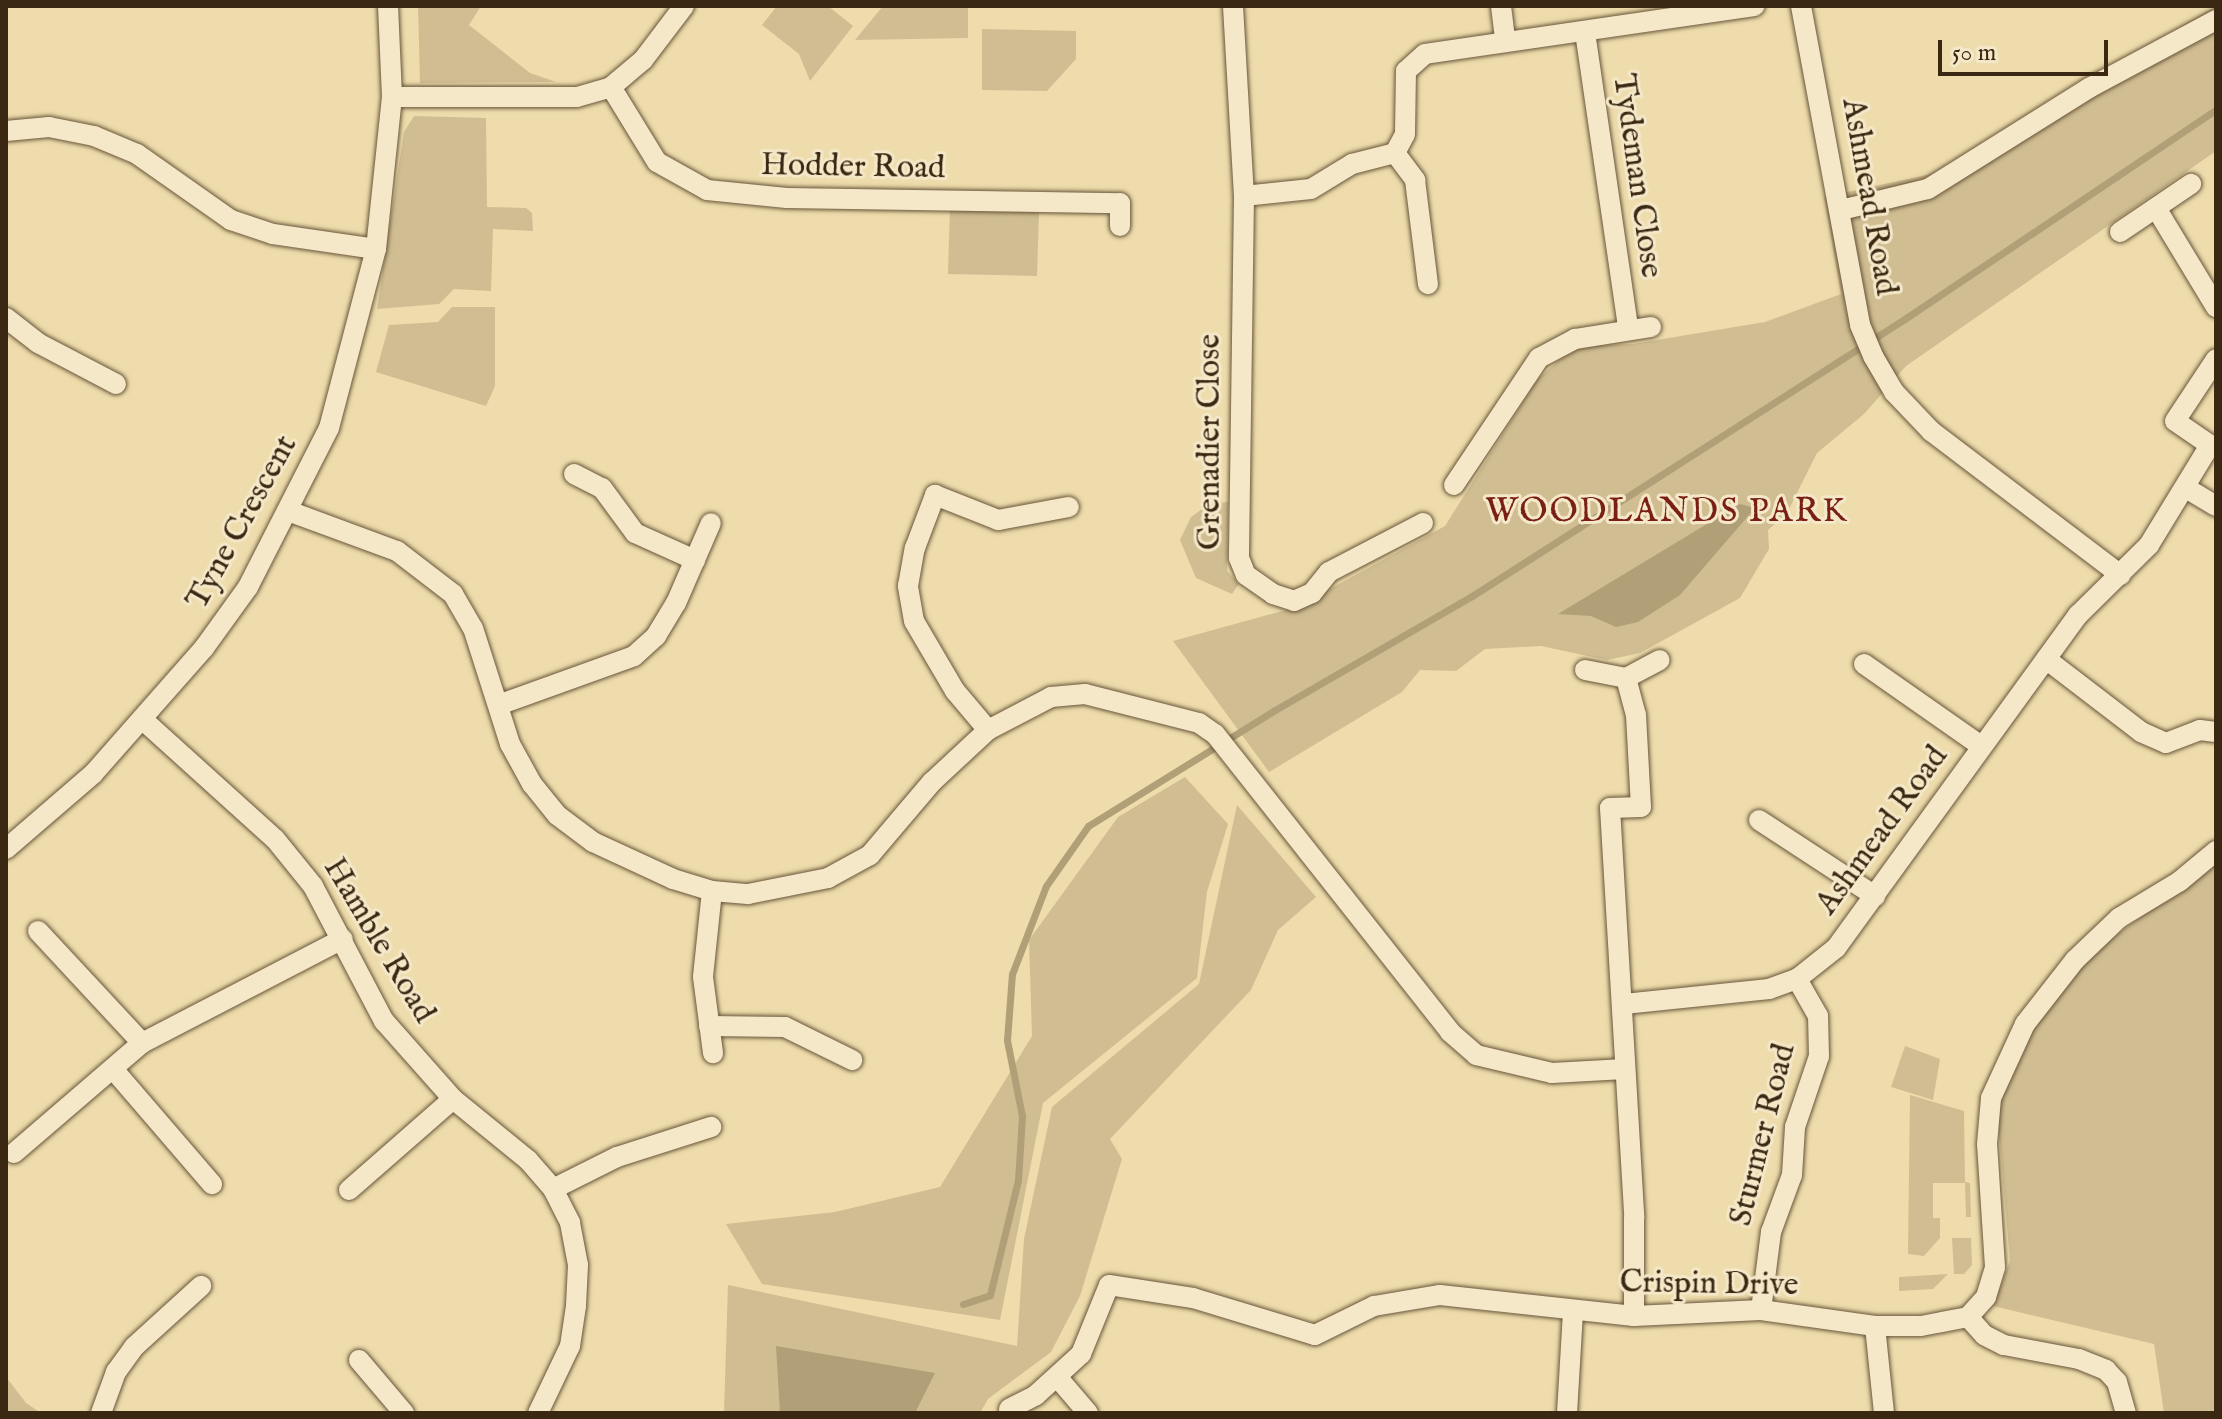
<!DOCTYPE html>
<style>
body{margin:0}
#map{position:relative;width:2222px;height:1419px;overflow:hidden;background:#eedcac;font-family:"IM FELL English",serif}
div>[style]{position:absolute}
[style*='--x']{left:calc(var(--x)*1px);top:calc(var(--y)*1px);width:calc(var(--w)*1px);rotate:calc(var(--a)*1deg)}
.green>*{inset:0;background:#d0bd92}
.water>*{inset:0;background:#b19f78}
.stream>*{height:7px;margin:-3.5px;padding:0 3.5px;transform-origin:3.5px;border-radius:3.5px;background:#b19f78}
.roads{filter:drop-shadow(0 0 2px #685539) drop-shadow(0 0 2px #685539)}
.street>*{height:20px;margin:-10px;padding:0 10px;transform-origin:10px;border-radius:10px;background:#f4e8c9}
span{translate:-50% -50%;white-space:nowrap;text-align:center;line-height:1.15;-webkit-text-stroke:6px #f4e8c9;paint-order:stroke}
.street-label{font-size:32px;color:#3b2813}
.neighbourhood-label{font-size:34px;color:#7a1f14;letter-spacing:2px}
.frame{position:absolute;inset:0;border:8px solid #3b2813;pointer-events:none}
.scale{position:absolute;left:1938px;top:40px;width:170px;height:36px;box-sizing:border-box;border:4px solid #3b2813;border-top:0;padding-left:10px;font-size:24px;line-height:28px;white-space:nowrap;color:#3b2813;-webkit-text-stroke:6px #f4e8c9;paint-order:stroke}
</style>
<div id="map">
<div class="green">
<i style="clip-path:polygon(418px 6px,481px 6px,469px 25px,530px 73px,556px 82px,420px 83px)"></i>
<i style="clip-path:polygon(777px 6px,828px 6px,853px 26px,810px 81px,799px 54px,762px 25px)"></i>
<i style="clip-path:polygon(883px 6px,968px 6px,968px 38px,855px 40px)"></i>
<i style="clip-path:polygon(2216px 6px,2216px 151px,1906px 366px,1864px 414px,1817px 453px,1787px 513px,1768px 530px,1769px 549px,1740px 598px,1640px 653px,1607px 660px,1541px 646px,1485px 649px,1456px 671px,1420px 670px,1402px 692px,1269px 772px,1173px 641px,1297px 607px,1445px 526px,1537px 380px,1574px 346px,1633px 344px,1765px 322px,1841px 294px,1824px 197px,1931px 174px)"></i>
<i style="clip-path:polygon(982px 29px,1076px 31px,1076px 59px,1047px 91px,982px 90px)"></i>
<i style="clip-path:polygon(414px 116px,486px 118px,487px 207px,526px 208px,532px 213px,533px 231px,493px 229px,491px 291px,454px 289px,439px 304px,377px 309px,404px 132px)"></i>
<i style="clip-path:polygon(950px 208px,1039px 211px,1037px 276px,948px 274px)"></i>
<i style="clip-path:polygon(452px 307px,495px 307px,495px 386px,486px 406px,376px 372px,389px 325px,438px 322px)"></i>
<i style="clip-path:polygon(1228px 502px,1227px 571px,1239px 584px,1232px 594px,1196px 578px,1180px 540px,1191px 517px,1209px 504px)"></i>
<i style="clip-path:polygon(1185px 777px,1228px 824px,1207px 892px,1197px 978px,1043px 1103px,1000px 1320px,762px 1284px,726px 1224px,835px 1212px,940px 1187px,1032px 1036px,1029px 940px,1118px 817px)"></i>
<i style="clip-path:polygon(1237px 805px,1316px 897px,1278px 930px,1251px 990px,1110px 1139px,1122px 1159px,1080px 1296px,1051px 1352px,988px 1399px,980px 1413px,724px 1413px,728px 1285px,1017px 1346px,1024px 1239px,1052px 1107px,1199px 984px)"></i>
<i style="clip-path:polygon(2216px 852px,2216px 1413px,2164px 1413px,2154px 1344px,1993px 1306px,2010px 1261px,1996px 1099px,2033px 1027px,2078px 963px,2203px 872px)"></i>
<i style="clip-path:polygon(1905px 1046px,1940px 1059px,1933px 1100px,1891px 1087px)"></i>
<i style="clip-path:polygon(1910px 1095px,1964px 1111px,1965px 1182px,1970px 1183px,1971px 1217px,1966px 1217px,1965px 1183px,1933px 1183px,1933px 1218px,1940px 1218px,1940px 1238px,1924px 1256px,1908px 1254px)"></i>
<i style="clip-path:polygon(1952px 1238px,1971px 1238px,1972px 1265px,1964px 1274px,1954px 1274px)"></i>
<i style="clip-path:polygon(1948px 1274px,1933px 1289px,1899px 1291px,1899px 1277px)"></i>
<i style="clip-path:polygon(6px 1377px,26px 1403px,41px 1413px,6px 1413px)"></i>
</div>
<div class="water">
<i style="clip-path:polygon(1740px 504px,1755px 508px,1680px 595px,1638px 622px,1616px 627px,1591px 616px,1558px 614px)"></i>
<i style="clip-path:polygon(776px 1346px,935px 1373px,915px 1413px,780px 1413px)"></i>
</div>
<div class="stream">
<i style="--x:963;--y:1304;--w:28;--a:-18"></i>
<i style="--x:990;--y:1295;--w:118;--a:-76.3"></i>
<i style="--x:1018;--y:1180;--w:64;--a:-86.4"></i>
<i style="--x:1022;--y:1116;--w:77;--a:-101.2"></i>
<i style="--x:1007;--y:1040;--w:66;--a:-85.7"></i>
<i style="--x:1012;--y:974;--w:94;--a:-68.9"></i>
<i style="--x:1046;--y:886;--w:73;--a:-55"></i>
<i style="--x:1088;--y:826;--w:220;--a:-31.8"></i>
<i style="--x:1275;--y:710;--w:228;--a:-30.1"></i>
<i style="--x:1472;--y:596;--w:515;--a:-32.64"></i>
<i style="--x:1906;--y:318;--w:373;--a:-33.9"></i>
</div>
<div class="roads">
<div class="street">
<i style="--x:1233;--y:6;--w:190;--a:86.7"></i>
<i style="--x:1244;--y:196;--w:362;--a:90.8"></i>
<i style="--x:1239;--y:558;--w:18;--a:68"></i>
<i style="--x:1246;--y:575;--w:33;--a:35"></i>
<i style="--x:1273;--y:594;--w:22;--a:18"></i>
<i style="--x:1294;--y:601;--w:20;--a:-24"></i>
<i style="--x:1312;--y:593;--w:27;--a:-51"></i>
<i style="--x:1329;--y:572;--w:106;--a:-27.5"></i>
<i style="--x:1501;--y:6;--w:33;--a:83"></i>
<i style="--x:1801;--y:6;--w:324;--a:79.5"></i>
<i style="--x:1860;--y:325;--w:34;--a:67"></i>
<i style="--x:1873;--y:356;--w:42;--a:59.7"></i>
<i style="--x:1894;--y:392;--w:54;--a:46.5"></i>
<i style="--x:1931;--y:431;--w:238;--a:37.2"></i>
<i style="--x:1585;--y:32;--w:299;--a:81.7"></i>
<i style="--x:611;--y:87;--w:88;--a:58.5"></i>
<i style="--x:657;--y:162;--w:57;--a:29.2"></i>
<i style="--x:707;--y:190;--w:80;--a:5.7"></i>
<i style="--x:787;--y:198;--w:333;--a:0.9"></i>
<i style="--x:1120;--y:203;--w:23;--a:90"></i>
<i style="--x:392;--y:97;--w:185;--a:0"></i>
<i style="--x:577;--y:97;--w:35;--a:-16"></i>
<i style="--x:611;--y:87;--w:42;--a:-40.2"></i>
<i style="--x:643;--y:60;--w:68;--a:-52.8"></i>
<i style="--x:6;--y:131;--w:43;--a:-5.3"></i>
<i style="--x:49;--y:127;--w:46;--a:11.3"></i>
<i style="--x:94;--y:136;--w:47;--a:22.7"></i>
<i style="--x:137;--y:154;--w:115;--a:35.1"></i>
<i style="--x:231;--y:220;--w:44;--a:18.4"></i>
<i style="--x:273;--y:234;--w:104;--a:8.3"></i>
<i style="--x:1395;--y:153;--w:34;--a:53"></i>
<i style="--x:1415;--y:180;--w:105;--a:82.9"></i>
<i style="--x:1244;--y:196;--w:67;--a:-6"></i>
<i style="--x:1311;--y:189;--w:48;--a:-31.4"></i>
<i style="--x:1352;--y:164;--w:44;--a:-14.3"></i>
<i style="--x:1395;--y:153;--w:21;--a:-62"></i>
<i style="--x:1405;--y:134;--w:63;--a:-89.1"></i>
<i style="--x:1406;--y:71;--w:25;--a:-42"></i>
<i style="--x:1425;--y:54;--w:333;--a:-8.3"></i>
<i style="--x:2156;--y:208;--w:116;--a:58.8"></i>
<i style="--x:1841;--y:210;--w:89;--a:-13.6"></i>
<i style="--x:1928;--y:189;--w:190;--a:-32.1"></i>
<i style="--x:2089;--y:88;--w:144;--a:-28.2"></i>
<i style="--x:2120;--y:232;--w:86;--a:-34.1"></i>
<i style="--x:6;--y:318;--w:41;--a:38"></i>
<i style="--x:38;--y:343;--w:88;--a:27.7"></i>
<i style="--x:574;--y:474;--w:31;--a:27"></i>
<i style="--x:602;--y:488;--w:56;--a:53.7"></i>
<i style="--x:635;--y:533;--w:66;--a:24.2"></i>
<i style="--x:1454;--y:485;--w:153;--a:-56.2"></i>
<i style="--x:1539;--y:358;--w:41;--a:-27.8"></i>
<i style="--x:1575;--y:339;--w:77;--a:-9"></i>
<i style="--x:2186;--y:488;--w:35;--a:31"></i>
<i style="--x:291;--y:512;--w:113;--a:20.2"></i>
<i style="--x:397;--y:551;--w:71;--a:37.5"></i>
<i style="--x:453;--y:594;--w:39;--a:60"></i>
<i style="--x:473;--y:628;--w:122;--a:72.3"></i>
<i style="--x:510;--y:744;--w:46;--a:61.2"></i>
<i style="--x:532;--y:784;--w:40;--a:51"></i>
<i style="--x:557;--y:815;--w:45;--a:36.9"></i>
<i style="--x:593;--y:842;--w:88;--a:24.8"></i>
<i style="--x:673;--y:879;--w:41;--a:17.1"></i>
<i style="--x:712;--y:891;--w:36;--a:5"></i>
<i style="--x:748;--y:894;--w:82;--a:-11.3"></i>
<i style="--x:828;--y:878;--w:48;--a:-28.7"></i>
<i style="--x:870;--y:855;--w:96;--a:-49.7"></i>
<i style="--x:932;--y:782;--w:76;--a:-42.9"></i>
<i style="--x:988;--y:730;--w:71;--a:-27.6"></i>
<i style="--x:1051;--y:697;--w:34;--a:-5"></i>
<i style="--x:1085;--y:694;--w:118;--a:14.3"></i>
<i style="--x:1199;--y:723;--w:19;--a:35"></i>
<i style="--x:1215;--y:734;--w:380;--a:51.7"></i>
<i style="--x:1450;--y:1032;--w:35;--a:41"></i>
<i style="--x:1476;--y:1055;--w:78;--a:13.3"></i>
<i style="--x:1552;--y:1073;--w:73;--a:-3.1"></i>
<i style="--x:2046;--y:659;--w:120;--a:37.5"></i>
<i style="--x:2141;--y:732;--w:27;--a:24"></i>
<i style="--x:2166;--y:743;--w:36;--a:-21"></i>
<i style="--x:2200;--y:730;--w:16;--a:7"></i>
<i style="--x:1864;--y:664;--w:143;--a:35"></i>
<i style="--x:1585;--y:670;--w:42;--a:11"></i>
<i style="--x:1626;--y:678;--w:38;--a:-28"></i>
<i style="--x:1626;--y:678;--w:38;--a:75"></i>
<i style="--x:1636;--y:715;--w:92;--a:86.9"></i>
<i style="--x:1641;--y:807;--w:31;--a:178"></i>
<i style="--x:1610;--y:808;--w:411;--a:86.6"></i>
<i style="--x:1634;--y:1218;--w:98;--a:90"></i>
<i style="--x:501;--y:704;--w:141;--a:-19.8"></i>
<i style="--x:634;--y:656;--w:30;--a:-42"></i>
<i style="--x:656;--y:636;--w:39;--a:-59"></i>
<i style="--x:676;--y:603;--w:87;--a:-66.4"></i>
<i style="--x:142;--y:719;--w:179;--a:42.1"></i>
<i style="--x:275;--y:839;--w:60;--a:51"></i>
<i style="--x:313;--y:886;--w:153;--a:62.3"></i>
<i style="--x:384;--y:1021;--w:104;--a:48.5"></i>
<i style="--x:453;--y:1099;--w:97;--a:39.1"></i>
<i style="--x:528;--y:1160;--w:38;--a:49"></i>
<i style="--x:553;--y:1189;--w:38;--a:63"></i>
<i style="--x:570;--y:1223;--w:43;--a:79.2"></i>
<i style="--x:578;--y:1265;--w:41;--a:92.8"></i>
<i style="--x:576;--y:1306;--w:40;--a:98.5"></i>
<i style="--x:570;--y:1346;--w:74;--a:115.5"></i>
<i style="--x:988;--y:730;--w:51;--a:-130.2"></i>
<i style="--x:955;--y:691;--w:81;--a:-120.4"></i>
<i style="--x:914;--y:621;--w:36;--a:-100"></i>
<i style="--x:908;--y:586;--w:39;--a:-80"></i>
<i style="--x:915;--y:548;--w:57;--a:-69.3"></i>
<i style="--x:935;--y:495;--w:68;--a:21.6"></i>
<i style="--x:998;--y:520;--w:72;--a:-10.4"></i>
<i style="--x:1759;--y:820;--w:139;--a:33.2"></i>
<i style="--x:6;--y:849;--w:115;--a:-40.8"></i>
<i style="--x:93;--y:774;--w:168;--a:-48.6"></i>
<i style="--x:204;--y:648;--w:75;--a:-54.2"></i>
<i style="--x:248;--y:587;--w:178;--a:-63"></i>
<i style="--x:329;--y:428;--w:185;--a:-75.3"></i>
<i style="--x:376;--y:249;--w:153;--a:-84"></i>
<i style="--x:392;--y:97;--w:91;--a:-92.5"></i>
<i style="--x:712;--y:891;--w:86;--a:96"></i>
<i style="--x:703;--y:977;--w:77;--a:82.5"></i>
<i style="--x:38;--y:931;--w:153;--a:47.1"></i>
<i style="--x:1624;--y:1004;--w:146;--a:-5.9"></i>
<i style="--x:1769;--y:989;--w:30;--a:-20"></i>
<i style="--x:1797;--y:979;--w:50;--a:-38.5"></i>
<i style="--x:1836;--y:948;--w:412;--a:-54"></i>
<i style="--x:2078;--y:615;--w:100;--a:-44.6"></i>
<i style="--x:2149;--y:545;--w:117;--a:-58.6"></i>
<i style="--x:2210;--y:445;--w:42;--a:-145.6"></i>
<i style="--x:2175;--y:421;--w:74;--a:-56.5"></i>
<i style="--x:709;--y:1026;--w:76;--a:0.8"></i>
<i style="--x:785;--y:1027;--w:75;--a:26.2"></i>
<i style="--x:113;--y:1069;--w:152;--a:49.3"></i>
<i style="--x:14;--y:1153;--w:169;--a:-40.7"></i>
<i style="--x:142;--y:1043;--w:226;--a:-27.4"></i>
<i style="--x:553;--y:1189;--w:72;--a:-26.6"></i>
<i style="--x:617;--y:1157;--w:99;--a:-17.7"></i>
<i style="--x:349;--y:1190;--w:138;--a:-41.2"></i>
<i style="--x:1761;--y:1310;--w:79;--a:-82.7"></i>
<i style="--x:1771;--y:1232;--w:61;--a:-69.8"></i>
<i style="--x:1792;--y:1175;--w:48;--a:-86.4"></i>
<i style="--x:1795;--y:1127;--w:75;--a:-71.3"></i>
<i style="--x:1819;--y:1056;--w:40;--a:-91.4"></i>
<i style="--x:1818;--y:1016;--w:43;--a:-119.6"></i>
<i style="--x:1968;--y:1317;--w:24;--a:48"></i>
<i style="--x:1984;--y:1335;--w:22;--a:27"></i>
<i style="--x:2004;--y:1345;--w:76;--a:10.6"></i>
<i style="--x:2079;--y:1359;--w:29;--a:22"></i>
<i style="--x:2106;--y:1370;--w:16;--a:47"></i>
<i style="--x:2117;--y:1382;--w:32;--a:74"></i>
<i style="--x:1875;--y:1326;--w:87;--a:84.1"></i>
<i style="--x:359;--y:1360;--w:70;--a:49.7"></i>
<i style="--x:1058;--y:1378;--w:46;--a:49.4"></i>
<i style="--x:1009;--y:1409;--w:30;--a:-27"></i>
<i style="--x:1036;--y:1395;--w:61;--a:-42.3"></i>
<i style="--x:1081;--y:1354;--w:74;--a:-67.9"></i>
<i style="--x:1109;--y:1285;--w:85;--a:8.8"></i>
<i style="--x:1193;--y:1298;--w:127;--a:16.9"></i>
<i style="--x:1315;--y:1335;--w:66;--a:-26.2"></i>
<i style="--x:1374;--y:1306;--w:67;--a:-9.5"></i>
<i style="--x:1440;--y:1295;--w:195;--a:6.2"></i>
<i style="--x:1634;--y:1316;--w:127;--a:-2.7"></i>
<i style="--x:1761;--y:1310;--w:115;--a:8"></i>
<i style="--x:1875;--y:1326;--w:46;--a:0"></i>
<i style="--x:1921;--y:1326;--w:48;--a:-10.8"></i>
<i style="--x:1968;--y:1317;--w:27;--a:-48"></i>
<i style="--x:1986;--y:1297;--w:31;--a:-73"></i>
<i style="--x:1995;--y:1267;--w:123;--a:-93.7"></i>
<i style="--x:1987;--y:1144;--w:46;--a:-85"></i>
<i style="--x:1991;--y:1098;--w:81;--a:-65.3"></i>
<i style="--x:2025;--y:1024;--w:81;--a:-52"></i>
<i style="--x:2075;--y:960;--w:61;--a:-43.7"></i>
<i style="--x:2119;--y:918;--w:71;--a:-31.2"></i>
<i style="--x:2180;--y:881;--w:47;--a:-39.8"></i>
<i style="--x:101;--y:1413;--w:44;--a:-69.9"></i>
<i style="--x:116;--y:1372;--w:31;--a:-54"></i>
<i style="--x:134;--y:1347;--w:91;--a:-42.3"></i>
<i style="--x:1567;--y:1413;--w:102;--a:-86.6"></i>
</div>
</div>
<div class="street-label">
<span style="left:853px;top:168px;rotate:1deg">Hodder Road</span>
<span style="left:1636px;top:176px;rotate:82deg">Tydeman Close</span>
<span style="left:1868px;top:197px;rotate:80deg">Ashmead Road</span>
<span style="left:1211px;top:442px;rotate:-90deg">Grenadier Close</span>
<span style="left:243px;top:523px;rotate:-61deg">Tyne Crescent</span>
<span style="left:1883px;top:831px;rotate:-54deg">Ashmead Road</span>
<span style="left:378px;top:941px;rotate:59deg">Hamble Road</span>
<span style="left:1764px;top:1135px;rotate:-76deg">Sturmer Road</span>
<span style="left:1709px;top:1285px;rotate:1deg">Crispin Drive</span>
</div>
<div class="neighbourhood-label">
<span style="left:1667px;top:512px">WOODLANDS PARK</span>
</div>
<div class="frame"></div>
<div class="scale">50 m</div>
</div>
